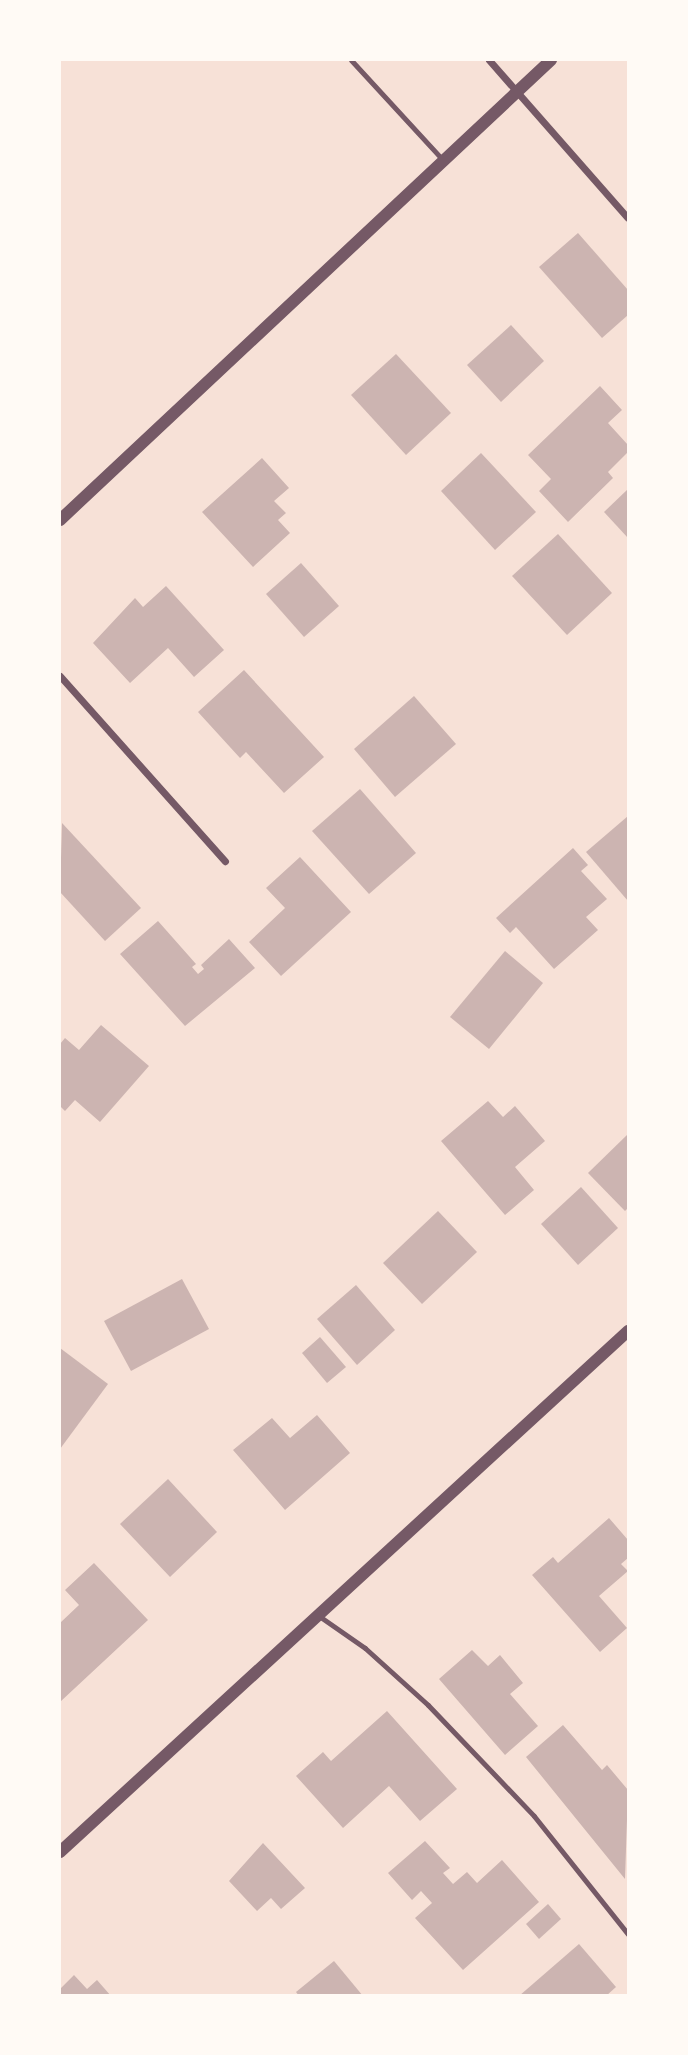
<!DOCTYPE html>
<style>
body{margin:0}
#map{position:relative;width:688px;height:2055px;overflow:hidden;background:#f7e1d7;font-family:"Archivo Narrow",sans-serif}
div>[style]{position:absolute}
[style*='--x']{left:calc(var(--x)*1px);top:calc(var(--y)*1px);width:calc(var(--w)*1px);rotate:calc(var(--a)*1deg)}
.building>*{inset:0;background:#ccb4b1}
.service>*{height:5px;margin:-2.5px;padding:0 2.5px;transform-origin:2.5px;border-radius:2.5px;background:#755966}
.minor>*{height:7px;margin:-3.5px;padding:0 3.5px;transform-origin:3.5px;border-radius:3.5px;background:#755966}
.tertiary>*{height:12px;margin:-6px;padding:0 6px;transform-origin:6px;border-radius:6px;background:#755966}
span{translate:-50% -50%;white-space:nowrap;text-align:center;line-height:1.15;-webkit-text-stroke:6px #fffaf5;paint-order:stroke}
.frame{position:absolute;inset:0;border:61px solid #fffaf5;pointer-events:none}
</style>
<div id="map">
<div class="building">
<i style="clip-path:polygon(578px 233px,628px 290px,628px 315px,602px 338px,539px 267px)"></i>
<i style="clip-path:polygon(511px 325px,544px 361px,501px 402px,467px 365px)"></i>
<i style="clip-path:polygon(396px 354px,451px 413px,406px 455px,351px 395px)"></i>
<i style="clip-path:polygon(600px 386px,622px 410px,608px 423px,628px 445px,628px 452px,608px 472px,613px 478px,568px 522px,539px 491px,551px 479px,528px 455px)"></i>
<i style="clip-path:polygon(481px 453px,536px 512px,495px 550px,441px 491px)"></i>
<i style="clip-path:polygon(262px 458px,289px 488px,274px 501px,286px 513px,278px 520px,290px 533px,253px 567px,202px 512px)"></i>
<i style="clip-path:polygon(628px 489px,628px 538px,604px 512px)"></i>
<i style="clip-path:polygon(558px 534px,612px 593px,567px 635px,512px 576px)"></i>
<i style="clip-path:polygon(301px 563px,339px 606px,304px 637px,266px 594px)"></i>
<i style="clip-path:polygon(166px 586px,224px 650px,194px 677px,168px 648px,130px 683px,93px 643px,135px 598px,143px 607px)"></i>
<i style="clip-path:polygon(244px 670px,324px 757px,284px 793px,246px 752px,240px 758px,198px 712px)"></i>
<i style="clip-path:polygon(414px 696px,456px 744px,395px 797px,354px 749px)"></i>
<i style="clip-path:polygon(360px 789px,416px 853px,369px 894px,312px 831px)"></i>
<i style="clip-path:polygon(628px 816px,628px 901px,586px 852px)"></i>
<i style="clip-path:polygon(62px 823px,141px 908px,105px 941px,60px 892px)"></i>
<i style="clip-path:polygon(573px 848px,588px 865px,581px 871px,607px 899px,586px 917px,598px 930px,554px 969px,516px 927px,510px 933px,496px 918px)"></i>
<i style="clip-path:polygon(300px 857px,351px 912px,281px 976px,249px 942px,285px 908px,266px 888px)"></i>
<i style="clip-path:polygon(158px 921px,196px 964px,192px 967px,198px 974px,204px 969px,201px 965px,229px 939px,255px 968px,185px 1026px,120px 954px)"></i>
<i style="clip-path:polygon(505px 951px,543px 983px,489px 1049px,450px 1017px)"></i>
<i style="clip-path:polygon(101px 1025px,149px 1066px,100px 1122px,75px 1100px,65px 1111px,60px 1106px,60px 1044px,65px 1038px,79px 1050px)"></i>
<i style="clip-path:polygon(488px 1101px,503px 1117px,515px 1106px,545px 1141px,515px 1167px,534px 1190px,505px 1215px,441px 1141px)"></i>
<i style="clip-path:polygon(628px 1134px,628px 1208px,625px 1211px,588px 1173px)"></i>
<i style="clip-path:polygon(581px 1187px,618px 1228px,578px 1265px,541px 1224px)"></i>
<i style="clip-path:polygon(438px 1211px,477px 1252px,422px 1304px,383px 1263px)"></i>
<i style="clip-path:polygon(182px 1279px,209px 1329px,131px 1371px,104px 1321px)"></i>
<i style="clip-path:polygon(356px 1285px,395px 1330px,357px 1365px,317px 1319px)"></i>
<i style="clip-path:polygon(320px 1337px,346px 1367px,327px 1383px,302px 1353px)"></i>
<i style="clip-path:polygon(60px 1348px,108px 1384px,60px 1449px)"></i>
<i style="clip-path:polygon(317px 1415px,350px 1453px,285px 1510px,233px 1450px,272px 1418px,290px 1438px)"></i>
<i style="clip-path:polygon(168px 1479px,217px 1532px,170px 1577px,120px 1524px)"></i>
<i style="clip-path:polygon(609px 1518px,628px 1540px,628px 1558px,621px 1564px,628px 1571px,599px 1596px,627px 1628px,600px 1652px,532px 1575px,553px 1557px,558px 1563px)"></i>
<i style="clip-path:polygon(94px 1563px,148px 1620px,60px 1702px,60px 1623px,79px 1605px,65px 1590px)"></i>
<i style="clip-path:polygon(472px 1650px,488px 1666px,500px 1655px,523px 1683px,510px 1694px,538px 1726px,505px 1755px,439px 1679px)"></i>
<i style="clip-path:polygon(387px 1711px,457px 1789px,420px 1821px,389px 1786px,343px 1828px,296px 1776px,323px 1752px,331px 1761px)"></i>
<i style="clip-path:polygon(563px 1725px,602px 1770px,607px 1765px,628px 1790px,625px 1879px,526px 1757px)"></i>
<i style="clip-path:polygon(425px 1841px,450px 1868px,443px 1873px,453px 1884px,467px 1872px,477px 1883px,502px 1860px,539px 1902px,463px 1970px,415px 1918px,432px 1903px,421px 1891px,412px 1900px,388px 1873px)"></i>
<i style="clip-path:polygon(263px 1843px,305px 1888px,281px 1909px,271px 1898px,257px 1911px,229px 1881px)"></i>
<i style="clip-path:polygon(548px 1904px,561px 1919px,539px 1939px,526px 1924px)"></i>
<i style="clip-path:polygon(579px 1944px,616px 1987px,606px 1996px,519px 1996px)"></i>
<i style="clip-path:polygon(334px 1961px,363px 1996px,299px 1996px,296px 1992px)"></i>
<i style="clip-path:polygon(74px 1975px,87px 1989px,97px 1980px,111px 1996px,60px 1996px,60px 1989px)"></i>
</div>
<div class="service">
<i style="--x:351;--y:60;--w:136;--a:47.4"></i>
<i style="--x:319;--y:1616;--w:56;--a:34.8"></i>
<i style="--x:365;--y:1648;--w:85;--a:42.1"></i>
<i style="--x:428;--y:1705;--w:153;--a:46.3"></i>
<i style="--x:534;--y:1816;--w:151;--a:51.5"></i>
</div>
<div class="minor">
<i style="--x:489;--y:60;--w:210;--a:48.7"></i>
<i style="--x:60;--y:676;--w:248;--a:48.3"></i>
</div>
<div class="tertiary">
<i style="--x:60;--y:520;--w:673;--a:-43.13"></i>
<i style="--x:60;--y:1852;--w:771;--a:-42.53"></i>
</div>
<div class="frame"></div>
</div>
